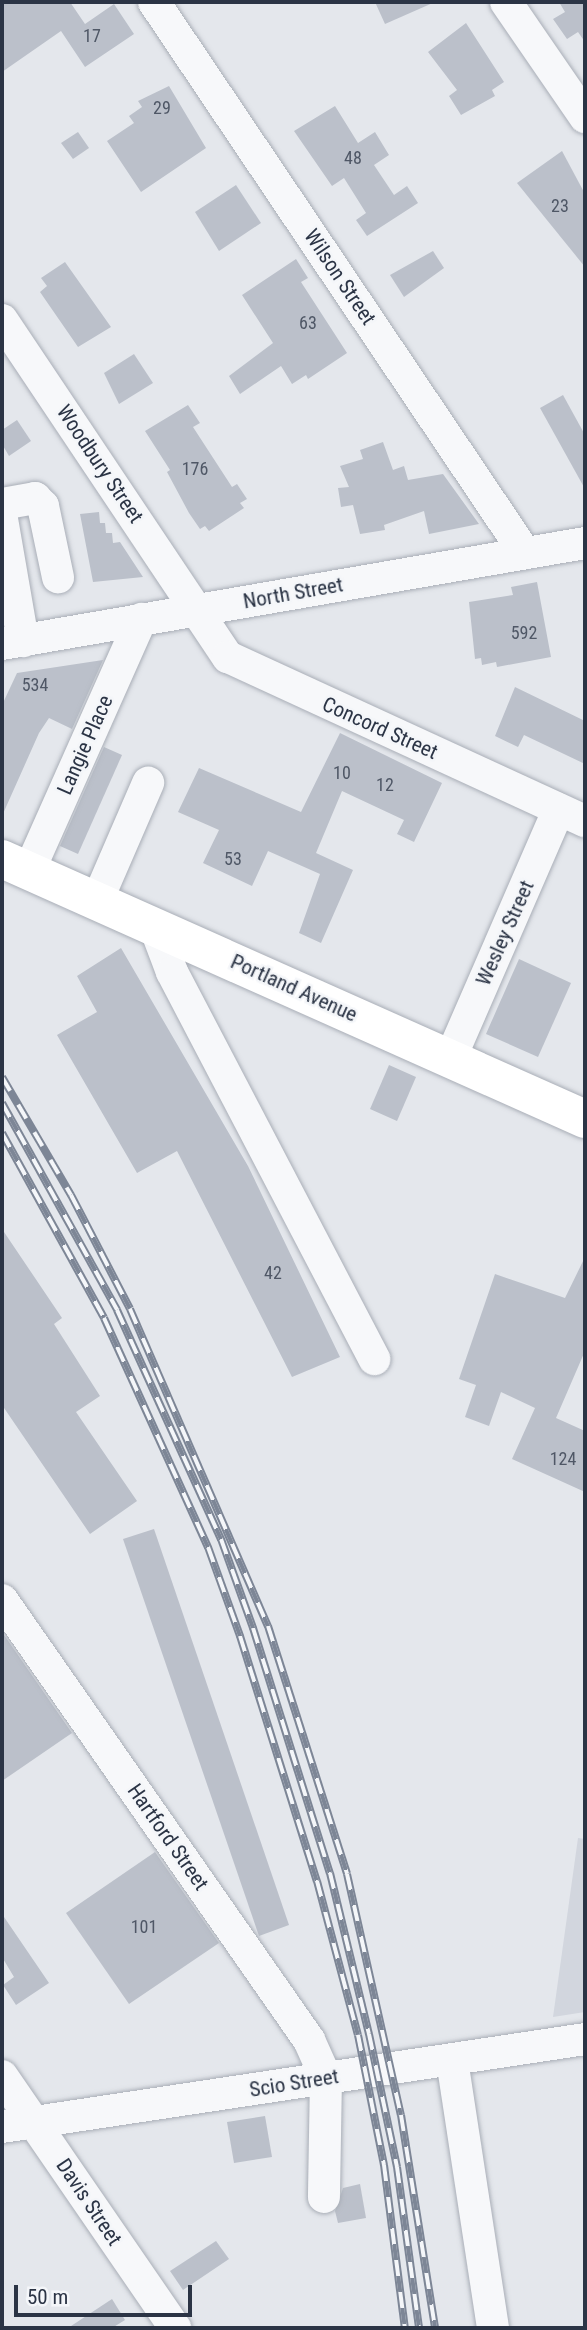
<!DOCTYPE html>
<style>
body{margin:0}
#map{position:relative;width:587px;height:2330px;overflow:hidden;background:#e4e7ec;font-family:"Roboto Condensed",sans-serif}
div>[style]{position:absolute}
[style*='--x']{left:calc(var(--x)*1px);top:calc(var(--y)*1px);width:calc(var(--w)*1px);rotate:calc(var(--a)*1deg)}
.built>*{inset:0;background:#d2d6de}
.building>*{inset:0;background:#bbc0ca}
.roads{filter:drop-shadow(0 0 2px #a9aeb7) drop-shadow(0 0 2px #a9aeb7)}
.minor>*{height:32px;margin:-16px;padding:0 16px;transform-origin:16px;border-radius:16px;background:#f7f8fa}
.major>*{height:38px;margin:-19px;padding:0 19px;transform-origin:19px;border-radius:19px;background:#fff}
.rail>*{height:8px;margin-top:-4px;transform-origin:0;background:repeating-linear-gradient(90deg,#f4f6f9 0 16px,#7d8696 0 32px);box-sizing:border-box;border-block:2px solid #7d8696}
span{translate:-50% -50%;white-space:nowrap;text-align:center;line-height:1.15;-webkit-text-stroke:5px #f4f6f9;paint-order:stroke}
.number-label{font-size:18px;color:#4f5766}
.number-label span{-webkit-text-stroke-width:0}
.street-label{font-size:21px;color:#2b3445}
.frame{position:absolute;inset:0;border:4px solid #2b3445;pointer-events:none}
.scale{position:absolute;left:14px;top:2285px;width:178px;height:32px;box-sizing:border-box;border:4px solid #2b3445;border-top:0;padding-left:9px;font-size:21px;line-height:24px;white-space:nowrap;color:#2b3445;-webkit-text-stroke:5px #f4f6f9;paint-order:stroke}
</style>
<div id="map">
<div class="built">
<i style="clip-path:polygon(578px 1838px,585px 1839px,585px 2012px,553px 2017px)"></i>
</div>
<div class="building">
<i style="clip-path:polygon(2px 2px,70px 2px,85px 24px,114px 4px,134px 34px,85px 67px,61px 31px,2px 72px)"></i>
<i style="clip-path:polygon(375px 2px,435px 2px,385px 24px)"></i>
<i style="clip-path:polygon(559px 2px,585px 2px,585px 42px,578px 32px,567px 39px,553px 19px,565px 12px)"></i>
<i style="clip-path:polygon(466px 23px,504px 82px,492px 90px,495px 96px,461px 115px,449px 96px,457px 90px,428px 52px)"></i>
<i style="clip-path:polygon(169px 86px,206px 148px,141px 192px,107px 141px,134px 123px,129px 116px,142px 107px,138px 101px)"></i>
<i style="clip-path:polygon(335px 106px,358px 143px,375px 132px,389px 155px,374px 165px,394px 195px,407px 186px,418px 203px,367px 236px,356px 220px,366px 213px,344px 178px,332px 186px,294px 131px)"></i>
<i style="clip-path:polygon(78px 132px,89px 148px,73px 159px,61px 143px)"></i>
<i style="clip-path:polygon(562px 151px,585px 194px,585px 267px,517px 183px)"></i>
<i style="clip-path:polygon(236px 185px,261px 223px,219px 251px,195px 212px)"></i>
<i style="clip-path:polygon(433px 251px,444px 268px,404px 297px,390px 275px)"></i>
<i style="clip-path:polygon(296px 259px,308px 278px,301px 282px,347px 353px,308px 379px,306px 375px,292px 384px,281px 366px,240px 394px,229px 376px,273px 343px,242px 295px)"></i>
<i style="clip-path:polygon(65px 262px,111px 327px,78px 347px,40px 292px,47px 286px,41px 278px)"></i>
<i style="clip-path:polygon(134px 354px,153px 383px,119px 404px,104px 373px)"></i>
<i style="clip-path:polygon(563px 395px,585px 435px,585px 489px,540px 408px)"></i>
<i style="clip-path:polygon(188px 405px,200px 423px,193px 427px,232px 487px,237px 484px,247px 499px,240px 503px,244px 508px,209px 531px,205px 526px,200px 529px,189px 513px,167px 472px,170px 470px,145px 431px)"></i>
<i style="clip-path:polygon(17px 420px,31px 441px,9px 456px,2px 444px,2px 430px)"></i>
<i style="clip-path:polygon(383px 442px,393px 470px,404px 466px,408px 480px,443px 474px,479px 524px,429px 534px,424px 511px,384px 525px,385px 530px,360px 534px,353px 505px,341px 507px,338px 488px,349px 487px,340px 466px,363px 459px,360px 450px)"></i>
<i style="clip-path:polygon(99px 512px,100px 523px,105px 523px,106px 533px,112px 533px,113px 543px,120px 542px,143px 577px,93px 582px,80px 514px)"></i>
<i style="clip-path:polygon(537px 582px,551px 657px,497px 667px,496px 662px,482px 665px,481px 658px,475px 659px,469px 602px,513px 595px,511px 587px)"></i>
<i style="clip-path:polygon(103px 660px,72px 729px,49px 718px,39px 733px,2px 816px,2px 705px,17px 673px)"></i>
<i style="clip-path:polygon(515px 687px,585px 721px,585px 764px,524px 735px,518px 747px,495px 736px)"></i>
<i style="clip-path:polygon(340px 733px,442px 783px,414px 842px,397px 834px,404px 820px,342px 791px,316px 853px,353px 870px,321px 943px,299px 933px,320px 874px,268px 851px,252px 886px,203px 863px,219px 830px,178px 812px,199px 768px,301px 812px)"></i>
<i style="clip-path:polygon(104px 747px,122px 755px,78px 854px,60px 846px)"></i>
<i style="clip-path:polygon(121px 948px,248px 1166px,340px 1357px,292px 1377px,177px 1151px,137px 1173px,57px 1035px,97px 1012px,77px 976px)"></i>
<i style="clip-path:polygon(519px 959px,571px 983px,538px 1057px,486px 1034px)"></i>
<i style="clip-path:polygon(389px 1065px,416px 1077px,397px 1121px,370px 1109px)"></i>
<i style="clip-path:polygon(2px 1229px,62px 1318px,54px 1324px,100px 1396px,76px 1412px,137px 1501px,90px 1534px,2px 1405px)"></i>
<i style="clip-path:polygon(585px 1257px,585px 1351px,556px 1418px,585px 1431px,585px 1492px,512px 1459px,535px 1408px,501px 1392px,489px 1426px,465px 1417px,476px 1385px,459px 1379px,495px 1274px,565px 1298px)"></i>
<i style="clip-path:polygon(154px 1529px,289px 1925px,259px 1936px,123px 1539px)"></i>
<i style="clip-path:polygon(2px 1632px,72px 1733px,2px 1781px)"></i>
<i style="clip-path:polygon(155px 1852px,219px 1943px,129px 2004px,66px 1913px)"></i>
<i style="clip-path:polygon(2px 1914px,49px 1983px,16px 2005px,3px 1985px,14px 1977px,2px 1957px)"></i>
<i style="clip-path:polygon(265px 2116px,272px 2157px,234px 2163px,227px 2122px)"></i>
<i style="clip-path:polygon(360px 2184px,366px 2218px,338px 2223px,335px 2211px,343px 2188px)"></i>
<i style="clip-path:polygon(216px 2241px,229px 2259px,183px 2290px,170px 2271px)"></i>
<i style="clip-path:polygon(112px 2299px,125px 2320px,112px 2328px,68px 2328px)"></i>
</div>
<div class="roads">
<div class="minor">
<i style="--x:154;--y:2;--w:664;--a:56.05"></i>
<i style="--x:506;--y:2;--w:140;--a:55.5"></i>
<i style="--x:2;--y:320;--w:406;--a:56.2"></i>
<i style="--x:228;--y:657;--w:393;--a:24.7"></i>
<i style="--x:2;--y:504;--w:34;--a:-10"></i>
<i style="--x:35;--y:498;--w:11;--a:45"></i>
<i style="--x:43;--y:506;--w:73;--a:78.1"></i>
<i style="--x:2;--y:519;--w:124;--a:80.2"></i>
<i style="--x:2;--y:644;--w:592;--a:-9.83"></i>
<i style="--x:29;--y:871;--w:276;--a:-66"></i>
<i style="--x:97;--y:901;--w:129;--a:-66.6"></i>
<i style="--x:155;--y:927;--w:48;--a:69.3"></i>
<i style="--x:172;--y:972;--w:437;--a:62.4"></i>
<i style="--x:451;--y:1057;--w:270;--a:-66.5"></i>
<i style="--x:2;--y:1600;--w:537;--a:55.1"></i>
<i style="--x:309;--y:2040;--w:42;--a:65.9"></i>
<i style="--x:326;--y:2078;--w:119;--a:91"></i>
<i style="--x:452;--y:2060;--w:271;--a:81.3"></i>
<i style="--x:2;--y:2076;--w:306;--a:55.5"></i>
<i style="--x:2;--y:2127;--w:590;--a:-8.58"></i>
</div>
<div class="major">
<i style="--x:2;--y:859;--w:638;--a:24.04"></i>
</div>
</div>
<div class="rail">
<i style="--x:2;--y:1077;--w:137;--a:59.7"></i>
<i style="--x:71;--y:1195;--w:128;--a:62.6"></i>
<i style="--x:130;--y:1309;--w:346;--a:66.5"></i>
<i style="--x:268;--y:1626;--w:260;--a:72.3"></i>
<i style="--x:347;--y:1874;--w:247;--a:77.4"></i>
<i style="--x:401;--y:2115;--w:216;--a:80.9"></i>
<i style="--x:2;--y:1103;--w:237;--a:60.9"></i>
<i style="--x:117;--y:1310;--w:252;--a:65.6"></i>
<i style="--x:221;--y:1539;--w:95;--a:70.2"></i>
<i style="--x:253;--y:1628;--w:257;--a:72.6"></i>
<i style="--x:330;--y:1873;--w:166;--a:76.4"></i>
<i style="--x:369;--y:2034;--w:136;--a:78.1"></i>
<i style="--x:397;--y:2167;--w:162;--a:82.2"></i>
<i style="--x:2;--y:1133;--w:211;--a:61.1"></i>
<i style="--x:104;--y:1318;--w:252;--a:65.6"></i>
<i style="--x:208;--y:1547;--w:95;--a:70.2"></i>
<i style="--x:240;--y:1636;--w:257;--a:72.6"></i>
<i style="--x:317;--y:1881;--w:159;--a:75.1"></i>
<i style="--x:358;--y:2035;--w:133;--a:78.7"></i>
<i style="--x:384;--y:2165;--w:164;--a:82.7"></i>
</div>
<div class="number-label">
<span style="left:92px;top:36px">17</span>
<span style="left:162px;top:108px">29</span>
<span style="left:353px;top:158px">48</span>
<span style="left:560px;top:206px">23</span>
<span style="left:308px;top:323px">63</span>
<span style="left:195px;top:469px">176</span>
<span style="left:524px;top:633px">592</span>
<span style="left:35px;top:685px">534</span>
<span style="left:342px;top:773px">10</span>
<span style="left:385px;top:785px">12</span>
<span style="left:233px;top:859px">53</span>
<span style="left:273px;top:1273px">42</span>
<span style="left:563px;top:1459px">124</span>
<span style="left:144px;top:1927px">101</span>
</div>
<div class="street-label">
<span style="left:340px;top:277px;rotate:56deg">Wilson Street</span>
<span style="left:100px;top:464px;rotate:56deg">Woodbury Street</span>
<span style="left:293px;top:593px;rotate:-10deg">North Street</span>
<span style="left:380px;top:728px;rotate:24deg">Concord Street</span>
<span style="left:85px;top:745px;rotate:-66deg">Langie Place</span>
<span style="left:505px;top:933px;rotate:-66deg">Wesley Street</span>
<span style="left:294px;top:988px;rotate:24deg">Portland Avenue</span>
<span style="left:168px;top:1837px;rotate:55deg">Hartford Street</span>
<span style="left:294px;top:2083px;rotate:-9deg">Scio Street</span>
<span style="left:89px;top:2202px;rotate:56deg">Davis Street</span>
</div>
<div class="frame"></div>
<div class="scale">50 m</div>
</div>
